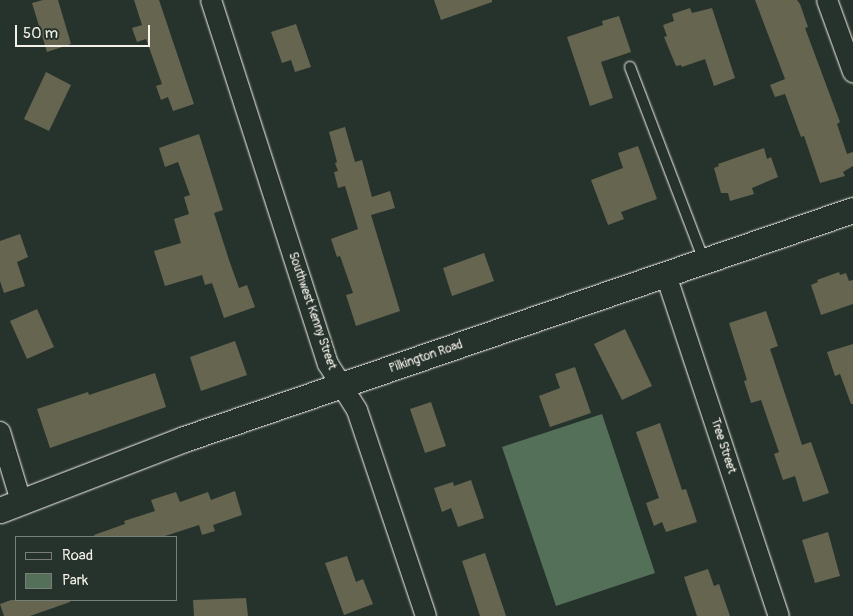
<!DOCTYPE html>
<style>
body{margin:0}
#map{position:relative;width:853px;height:616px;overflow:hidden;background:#26332d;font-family:Pangolin,sans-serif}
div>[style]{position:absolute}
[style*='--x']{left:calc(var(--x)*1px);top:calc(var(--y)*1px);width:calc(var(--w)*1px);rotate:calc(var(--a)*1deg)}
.green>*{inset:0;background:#547058}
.building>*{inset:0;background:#666550}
.roads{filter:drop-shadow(0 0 1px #f4f1e8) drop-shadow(0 0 1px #f4f1e8)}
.service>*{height:10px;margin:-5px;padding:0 5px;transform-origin:5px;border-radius:5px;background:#26332d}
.minor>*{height:20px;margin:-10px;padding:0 10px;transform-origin:10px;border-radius:10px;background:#26332d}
.tertiary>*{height:25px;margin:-12.5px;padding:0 12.5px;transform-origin:12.5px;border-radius:12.5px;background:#26332d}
span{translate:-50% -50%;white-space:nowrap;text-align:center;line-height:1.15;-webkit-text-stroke:4px #26332d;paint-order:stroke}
.street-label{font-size:12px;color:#f4f1e8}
.legend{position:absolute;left:15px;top:536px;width:162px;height:65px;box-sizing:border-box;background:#26332d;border:1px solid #787f78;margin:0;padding:6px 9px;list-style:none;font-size:15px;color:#f4f1e8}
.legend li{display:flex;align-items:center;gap:10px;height:25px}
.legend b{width:25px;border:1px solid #787f78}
.scale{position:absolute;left:15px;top:25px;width:135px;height:22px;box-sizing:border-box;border:2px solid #f4f1e8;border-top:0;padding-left:6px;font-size:15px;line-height:18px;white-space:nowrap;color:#f4f1e8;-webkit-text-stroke:4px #26332d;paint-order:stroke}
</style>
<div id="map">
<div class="green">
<i style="clip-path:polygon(602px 414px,655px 573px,556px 606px,502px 447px)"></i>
</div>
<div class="building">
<i style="clip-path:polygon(43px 0,58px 0,71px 44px,47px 52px,32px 3px)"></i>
<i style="clip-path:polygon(134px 0,159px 0,194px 104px,173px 111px,168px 97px,161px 100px,156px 86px,162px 84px,146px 39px,137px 42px,132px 28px,142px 25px)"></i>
<i style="clip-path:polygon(434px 0,492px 0,492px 2px,441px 20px)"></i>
<i style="clip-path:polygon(755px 0,797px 0,800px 4px,808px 27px,805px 28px,840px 122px,837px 124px,847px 154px,853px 152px,853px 166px,843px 172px,845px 176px,820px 183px,804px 136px,801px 137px,785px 94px,775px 97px,770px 85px,785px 79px)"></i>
<i style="clip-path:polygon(690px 8px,692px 13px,712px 8px,735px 78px,714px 86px,705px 59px,682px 67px,681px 65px,676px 66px,664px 37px,667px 36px,663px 25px,674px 21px,672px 14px)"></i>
<i style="clip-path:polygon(619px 16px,631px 52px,601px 62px,613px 98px,590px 106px,567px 37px,603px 25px,602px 21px)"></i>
<i style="clip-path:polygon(296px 24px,311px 67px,295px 72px,291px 60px,282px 63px,271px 32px)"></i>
<i style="clip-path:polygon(46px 72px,71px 85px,49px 131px,24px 119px)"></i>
<i style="clip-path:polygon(345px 127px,355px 162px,362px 160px,372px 197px,390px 191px,395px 208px,371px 215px,400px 311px,356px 326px,346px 295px,353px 293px,340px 256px,337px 257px,331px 239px,358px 229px,345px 186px,338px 188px,334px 172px,338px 171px,335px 163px,337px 162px,329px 132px)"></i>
<i style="clip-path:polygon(199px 134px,223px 210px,214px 213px,229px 260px,239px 288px,247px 285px,255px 307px,224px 318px,212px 283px,205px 285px,202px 275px,165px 286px,154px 251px,181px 243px,174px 219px,189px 214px,184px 197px,190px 195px,178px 162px,165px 167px,159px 148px)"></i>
<i style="clip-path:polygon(638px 146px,657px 199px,621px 212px,624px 219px,608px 225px,591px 180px,623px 168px,618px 153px)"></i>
<i style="clip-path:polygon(764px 148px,767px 159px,771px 157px,778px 177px,752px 188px,754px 194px,730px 201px,728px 193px,721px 193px,714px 168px,719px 166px,718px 164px)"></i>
<i style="clip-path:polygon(20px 234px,28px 257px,17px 262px,25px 286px,4px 293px,0 281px,0 241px)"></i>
<i style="clip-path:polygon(484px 253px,494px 281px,452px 296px,443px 268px)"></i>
<i style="clip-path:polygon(839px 272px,840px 275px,846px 273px,849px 281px,853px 280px,853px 304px,821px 315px,811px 285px,818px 282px,817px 280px)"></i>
<i style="clip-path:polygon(37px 309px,54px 347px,27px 359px,10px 321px)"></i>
<i style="clip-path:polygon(766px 311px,778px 346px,770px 349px,802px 445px,811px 442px,829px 493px,803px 502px,795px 476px,783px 480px,774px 454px,779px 452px,761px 400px,751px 403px,744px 381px,747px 380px,729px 323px)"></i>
<i style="clip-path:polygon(625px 329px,652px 386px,622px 400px,594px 344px)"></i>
<i style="clip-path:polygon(235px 341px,247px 375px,201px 391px,190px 357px)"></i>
<i style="clip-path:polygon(853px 344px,853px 404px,851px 404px,840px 374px,835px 376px,827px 352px)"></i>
<i style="clip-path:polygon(575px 367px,591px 413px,550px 427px,539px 396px,560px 388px,555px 374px)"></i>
<i style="clip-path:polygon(155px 373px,166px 407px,50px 448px,37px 409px,88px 392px,89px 395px)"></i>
<i style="clip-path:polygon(431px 402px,446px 446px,425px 453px,410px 409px)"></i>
<i style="clip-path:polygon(660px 423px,682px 490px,686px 489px,697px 522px,666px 532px,662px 522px,654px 526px,646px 503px,659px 498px,636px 432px)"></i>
<i style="clip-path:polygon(471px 480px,484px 518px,458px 527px,451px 508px,442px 512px,434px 488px,453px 482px,454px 486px)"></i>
<i style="clip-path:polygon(235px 491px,242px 515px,213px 525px,215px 531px,202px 535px,199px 525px,162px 537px,95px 537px,94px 535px,125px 524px,124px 521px,155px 511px,151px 500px,176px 492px,180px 502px,208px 492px,211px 500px)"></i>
<i style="clip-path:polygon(828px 532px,840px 576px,815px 583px,802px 540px)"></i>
<i style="clip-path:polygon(485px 553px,506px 616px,480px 616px,462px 561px)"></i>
<i style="clip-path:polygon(347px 556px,356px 582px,363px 579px,373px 604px,344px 615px,325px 563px)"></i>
<i style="clip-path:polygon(708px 569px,714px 586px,719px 584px,730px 616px,697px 616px,684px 577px)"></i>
<i style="clip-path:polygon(246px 598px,248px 616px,194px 616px,193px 600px)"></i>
<i style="clip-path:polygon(11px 600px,70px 600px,70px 602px,30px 616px,4px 616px,0 604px)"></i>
</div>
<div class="roads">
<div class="service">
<i style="--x:630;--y:67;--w:208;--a:69.1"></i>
</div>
<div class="minor">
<i style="--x:211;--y:0;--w:382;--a:72.2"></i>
<i style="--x:328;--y:364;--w:54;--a:57.8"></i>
<i style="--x:357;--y:410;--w:217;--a:71.5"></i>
<i style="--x:827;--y:0;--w:77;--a:70.1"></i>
<i style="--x:666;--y:275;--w:359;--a:71.7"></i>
<i style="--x:0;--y:432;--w:72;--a:73.1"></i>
</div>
<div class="tertiary">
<i style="--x:0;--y:510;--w:197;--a:-21.1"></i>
<i style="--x:184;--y:439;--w:707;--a:-18.9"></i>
</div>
</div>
<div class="street-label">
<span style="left:312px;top:311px;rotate:71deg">Southwest Kenny Street</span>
<span style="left:426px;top:357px;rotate:-19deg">Pilkington Road</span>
<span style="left:723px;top:446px;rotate:72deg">Tree Street</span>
</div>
<ul class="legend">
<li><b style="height:6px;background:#26332d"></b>Road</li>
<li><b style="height:14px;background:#547058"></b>Park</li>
</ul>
<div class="scale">50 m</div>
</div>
